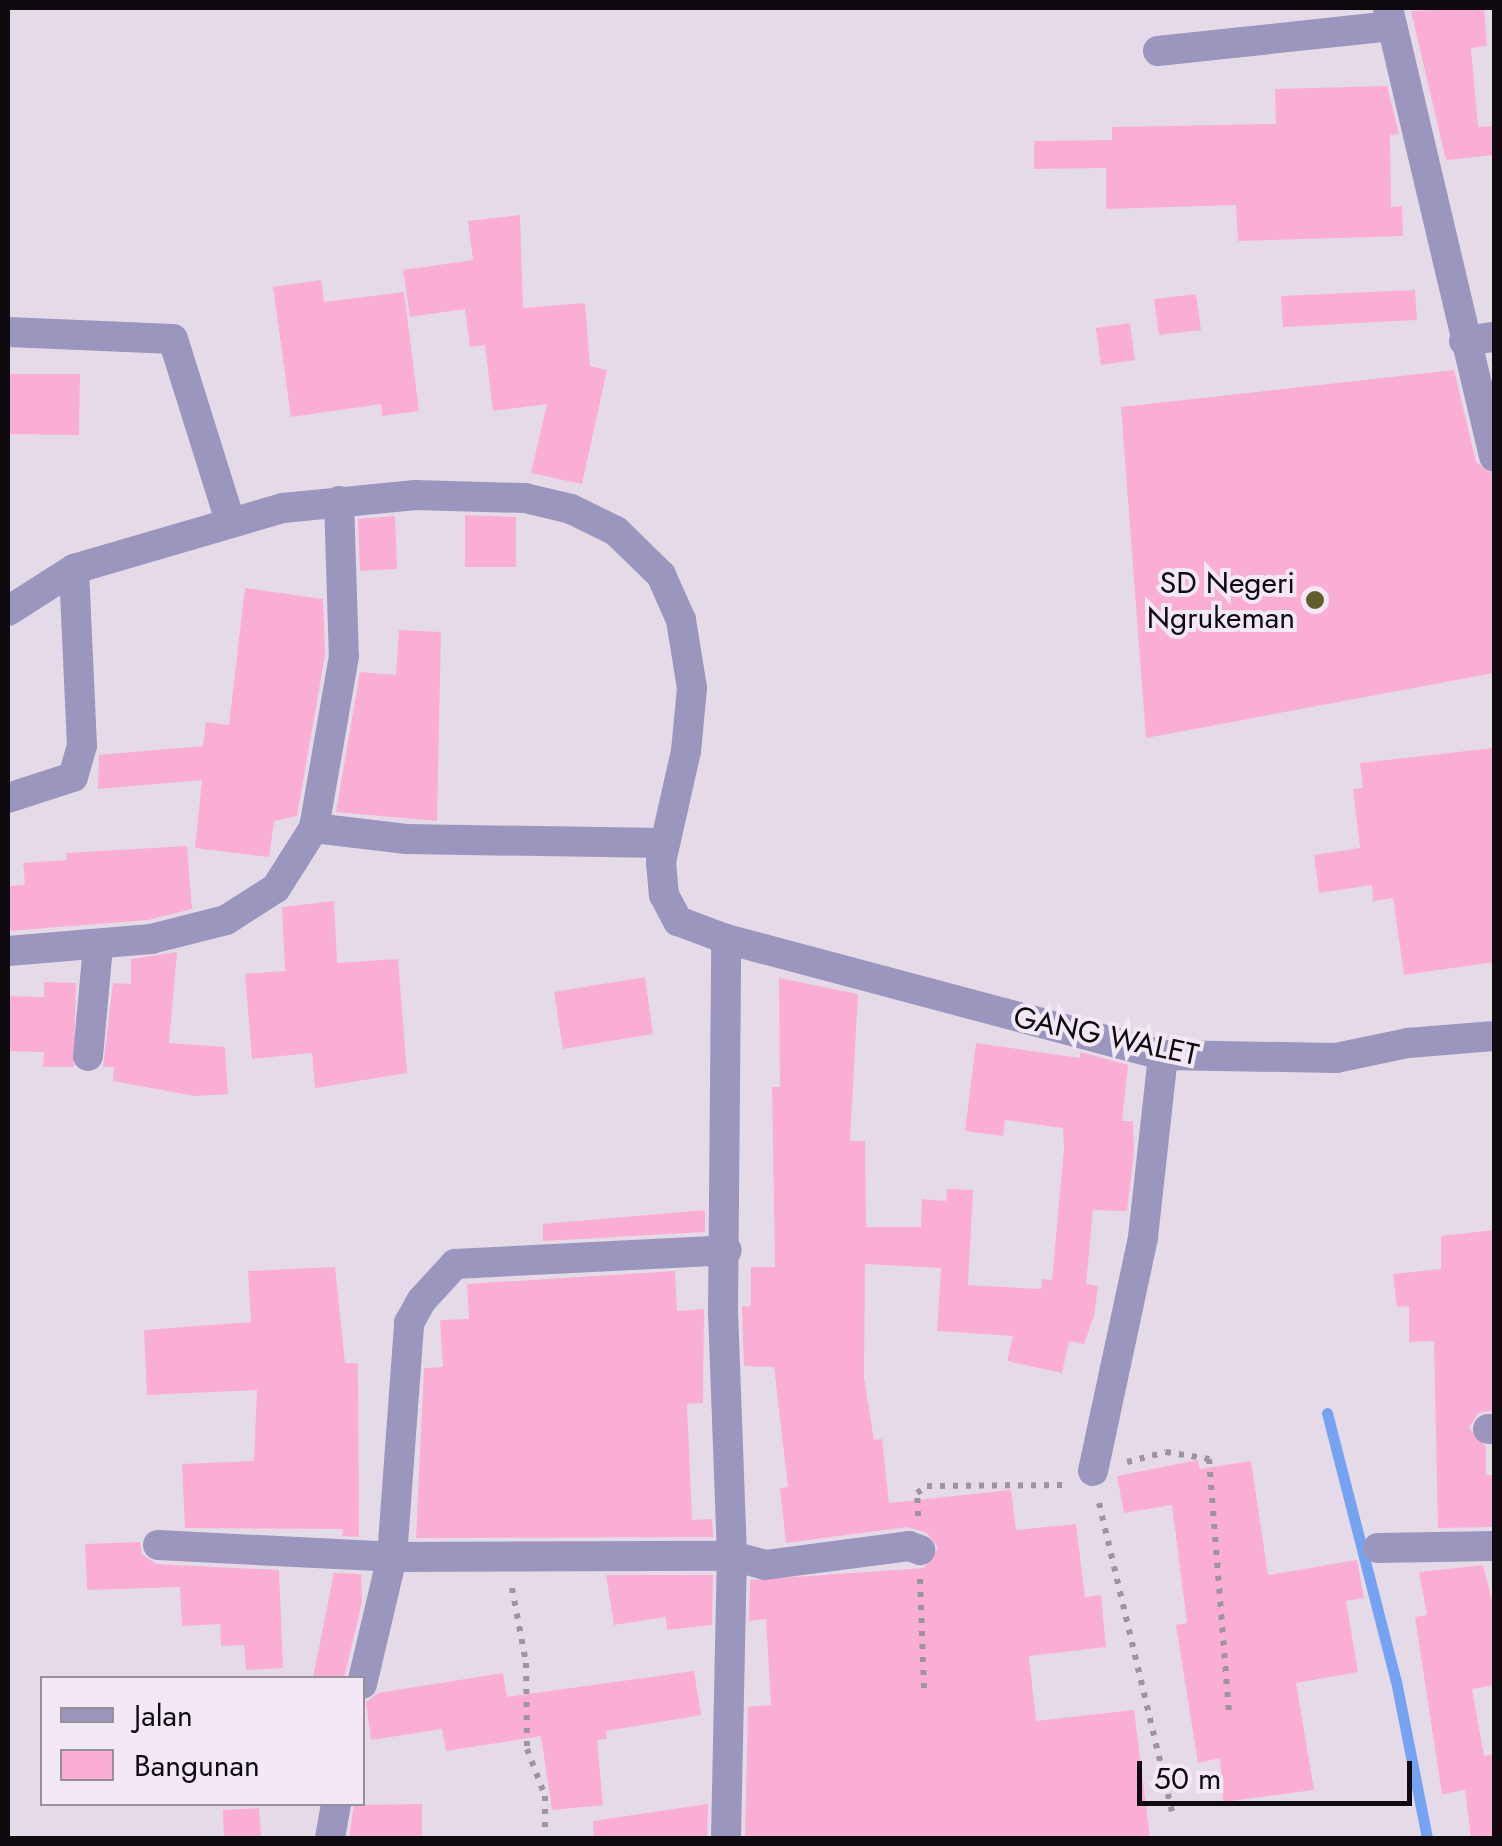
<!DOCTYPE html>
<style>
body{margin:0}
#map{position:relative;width:1502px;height:1846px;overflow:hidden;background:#e5dbe8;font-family:Jost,sans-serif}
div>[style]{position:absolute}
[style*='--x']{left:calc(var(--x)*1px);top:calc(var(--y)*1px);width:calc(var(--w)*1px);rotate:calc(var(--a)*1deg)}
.stream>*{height:11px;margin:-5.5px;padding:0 5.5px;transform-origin:5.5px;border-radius:5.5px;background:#76a3f1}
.building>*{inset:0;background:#fbaed3}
.path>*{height:6px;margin-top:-3px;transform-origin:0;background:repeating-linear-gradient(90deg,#9c949e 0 5px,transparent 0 13px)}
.minor>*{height:30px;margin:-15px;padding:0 15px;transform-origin:15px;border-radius:15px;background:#9b96bd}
.dots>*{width:28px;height:28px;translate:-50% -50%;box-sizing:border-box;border:5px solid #f3e8f5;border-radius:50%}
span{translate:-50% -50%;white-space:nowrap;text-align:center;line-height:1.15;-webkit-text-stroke:8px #f3e8f5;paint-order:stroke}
.poi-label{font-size:30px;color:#0e0a0f}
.right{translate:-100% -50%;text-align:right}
.street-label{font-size:30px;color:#0e0a0f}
.frame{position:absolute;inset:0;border:10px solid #0e0a0f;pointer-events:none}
.legend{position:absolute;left:40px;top:1676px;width:325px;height:130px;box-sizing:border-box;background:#f3e8f5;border:2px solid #978f99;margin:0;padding:12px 18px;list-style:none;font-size:30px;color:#0e0a0f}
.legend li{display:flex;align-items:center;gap:20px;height:50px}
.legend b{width:50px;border:2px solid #978f99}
.scale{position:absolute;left:1137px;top:1761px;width:275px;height:45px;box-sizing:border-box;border:5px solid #0e0a0f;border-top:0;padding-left:12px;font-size:30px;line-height:35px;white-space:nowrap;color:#0e0a0f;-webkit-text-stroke:8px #f3e8f5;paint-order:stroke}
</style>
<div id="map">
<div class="stream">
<i style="--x:1327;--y:1413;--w:277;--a:75.6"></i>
<i style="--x:1396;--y:1681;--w:160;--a:78.8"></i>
</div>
<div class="building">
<i style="clip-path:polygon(1484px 8px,1487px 46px,1471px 48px,1478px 127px,1494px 126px,1494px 155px,1446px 160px,1411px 11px)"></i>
<i style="clip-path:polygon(1387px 86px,1399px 134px,1390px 135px,1391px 207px,1402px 206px,1403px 236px,1238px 241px,1236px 205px,1106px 209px,1106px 168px,1034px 169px,1034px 141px,1112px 140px,1112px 127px,1276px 124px,1275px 89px)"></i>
<i style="clip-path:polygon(520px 215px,523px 308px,585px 303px,590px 366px,607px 370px,582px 484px,531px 473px,547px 404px,493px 411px,485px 345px,470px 347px,465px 309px,410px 317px,403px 270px,473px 260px,468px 221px)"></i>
<i style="clip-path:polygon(321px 280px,324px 302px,404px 292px,419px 411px,382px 416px,381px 404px,291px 417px,273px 287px)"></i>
<i style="clip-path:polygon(1415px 290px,1417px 320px,1283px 327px,1281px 296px)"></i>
<i style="clip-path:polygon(1196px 294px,1201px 330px,1159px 335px,1154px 299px)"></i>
<i style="clip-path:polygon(1130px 323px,1135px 360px,1101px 365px,1096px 328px)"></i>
<i style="clip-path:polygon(1454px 370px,1476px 462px,1494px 475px,1494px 673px,1146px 738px,1121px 407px)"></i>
<i style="clip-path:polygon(8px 374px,80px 374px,79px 435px,8px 434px)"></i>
<i style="clip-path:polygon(465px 515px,516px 517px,516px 567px,465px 567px)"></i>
<i style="clip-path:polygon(395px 516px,397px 569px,360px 571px,358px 519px)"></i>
<i style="clip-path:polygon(245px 588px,323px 599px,325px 655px,297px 816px,274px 821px,269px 857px,195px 848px,202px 780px,98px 789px,99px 755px,203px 746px,206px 722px,229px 725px)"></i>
<i style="clip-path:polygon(399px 630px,441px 632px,437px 821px,336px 812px,360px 672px,396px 675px)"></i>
<i style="clip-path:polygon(1494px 748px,1494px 962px,1404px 975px,1393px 898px,1373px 901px,1372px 885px,1319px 893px,1314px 855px,1360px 848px,1353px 789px,1363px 788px,1360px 763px)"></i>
<i style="clip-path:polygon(187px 846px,192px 909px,148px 920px,8px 931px,8px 886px,25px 885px,23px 863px,67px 860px,66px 853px)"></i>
<i style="clip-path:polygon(334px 901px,337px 963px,398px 959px,407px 1073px,315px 1088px,312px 1053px,252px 1059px,245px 974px,285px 971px,282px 907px)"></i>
<i style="clip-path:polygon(177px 952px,169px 1043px,225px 1047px,228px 1094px,195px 1096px,113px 1081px,114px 1067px,103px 1067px,113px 983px,131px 984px,131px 959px)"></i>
<i style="clip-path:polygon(645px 977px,653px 1034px,563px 1049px,554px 992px)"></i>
<i style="clip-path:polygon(779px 978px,858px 994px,850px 1141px,865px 1141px,866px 1227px,921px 1227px,922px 1199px,946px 1201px,947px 1189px,973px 1190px,968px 1285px,1041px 1289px,1042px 1279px,1052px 1280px,1064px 1148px,1063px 1128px,1005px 1120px,1003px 1136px,965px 1131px,976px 1043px,1080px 1058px,1080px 1052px,1128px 1065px,1122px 1121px,1133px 1121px,1134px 1152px,1127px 1211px,1093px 1210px,1086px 1284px,1098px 1286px,1094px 1316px,1084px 1344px,1069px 1341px,1062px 1373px,1007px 1361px,1013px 1336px,937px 1331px,941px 1268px,865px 1264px,864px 1378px,874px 1440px,882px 1439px,889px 1503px,1011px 1490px,1016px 1530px,1076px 1524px,1085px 1597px,1101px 1595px,1106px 1647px,1029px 1656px,1036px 1721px,1134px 1710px,1150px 1838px,745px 1838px,748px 1707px,771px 1705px,766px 1619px,749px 1621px,750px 1580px,924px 1568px,938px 1548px,927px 1533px,907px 1527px,786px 1543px,780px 1488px,788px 1487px,774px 1367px,744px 1366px,742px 1314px,742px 1306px,751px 1306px,751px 1267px,775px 1267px,772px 1087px,780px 1087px)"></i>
<i style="clip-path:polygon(44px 982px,76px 983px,74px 1067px,43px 1067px,44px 1052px,8px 1051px,8px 996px,44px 997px)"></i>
<i style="clip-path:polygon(705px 1210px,705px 1232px,543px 1241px,543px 1224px)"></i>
<i style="clip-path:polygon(1494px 1230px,1494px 1410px,1478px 1413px,1469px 1428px,1486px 1447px,1486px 1475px,1494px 1475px,1494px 1527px,1438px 1528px,1434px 1341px,1409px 1342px,1409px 1306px,1397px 1307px,1393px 1274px,1441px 1269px,1441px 1236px)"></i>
<i style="clip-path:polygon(335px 1267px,345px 1363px,358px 1363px,359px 1537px,342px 1536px,343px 1529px,185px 1528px,182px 1464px,254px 1461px,257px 1390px,147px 1395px,144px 1330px,251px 1322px,248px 1271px)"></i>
<i style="clip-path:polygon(675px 1271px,677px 1311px,704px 1309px,703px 1403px,687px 1404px,692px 1520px,712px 1519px,713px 1537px,416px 1538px,424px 1368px,443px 1367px,440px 1320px,469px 1319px,467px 1284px)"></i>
<i style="clip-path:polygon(1198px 1460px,1200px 1469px,1251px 1461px,1268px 1575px,1357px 1560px,1364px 1598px,1346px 1601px,1358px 1672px,1296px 1683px,1314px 1790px,1223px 1802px,1220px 1758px,1198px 1763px,1176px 1625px,1187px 1623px,1172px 1505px,1124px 1513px,1117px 1476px)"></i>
<i style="clip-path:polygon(140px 1542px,142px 1554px,156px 1564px,279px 1570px,283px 1668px,246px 1670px,244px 1645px,221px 1646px,220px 1624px,182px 1626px,180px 1587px,87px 1590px,85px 1544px)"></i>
<i style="clip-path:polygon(1483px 1565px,1494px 1609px,1494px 1685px,1472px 1689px,1484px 1756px,1494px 1754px,1494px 1838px,1471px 1838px,1465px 1790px,1442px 1794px,1415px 1617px,1427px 1615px,1419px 1572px)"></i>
<i style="clip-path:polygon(334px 1573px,361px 1574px,362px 1602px,344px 1678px,313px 1678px)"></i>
<i style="clip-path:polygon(606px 1575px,713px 1575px,712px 1625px,667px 1630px,666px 1617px,614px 1625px)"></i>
<i style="clip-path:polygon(694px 1671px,701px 1715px,606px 1731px,607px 1739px,597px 1740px,603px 1805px,552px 1810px,541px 1736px,446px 1751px,442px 1729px,371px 1740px,366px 1702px,378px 1693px,503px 1673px,507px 1697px)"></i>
<i style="clip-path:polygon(422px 1804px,422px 1838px,349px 1838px,354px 1805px)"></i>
<i style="clip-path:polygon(708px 1804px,707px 1838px,594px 1838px,593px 1821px)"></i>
<i style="clip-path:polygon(259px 1808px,261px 1838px,224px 1838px,223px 1810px)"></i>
</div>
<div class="path">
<i style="--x:1127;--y:1462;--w:40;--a:-14.4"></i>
<i style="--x:1166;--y:1452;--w:44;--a:9.2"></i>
<i style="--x:1209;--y:1459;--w:254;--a:85.5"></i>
<i style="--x:1099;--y:1503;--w:317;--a:76.7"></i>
<i style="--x:918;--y:1516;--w:23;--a:-92"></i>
<i style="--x:917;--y:1493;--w:12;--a:-35"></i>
<i style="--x:927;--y:1486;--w:136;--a:-0.4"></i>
<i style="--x:920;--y:1579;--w:111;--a:87.9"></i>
<i style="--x:512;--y:1588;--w:76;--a:79.4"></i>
<i style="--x:526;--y:1663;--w:86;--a:89.3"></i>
<i style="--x:527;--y:1749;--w:50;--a:69"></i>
<i style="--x:545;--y:1796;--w:32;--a:90"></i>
</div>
<div class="minor">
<i style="--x:1388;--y:8;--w:461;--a:76.7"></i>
<i style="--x:1158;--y:51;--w:235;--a:-6.1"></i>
<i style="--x:8;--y:332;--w:165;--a:2.4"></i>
<i style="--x:173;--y:339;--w:191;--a:72.6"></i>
<i style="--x:1464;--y:341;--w:30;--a:-8"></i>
<i style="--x:339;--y:501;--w:155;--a:88.2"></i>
<i style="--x:344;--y:656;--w:175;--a:99.9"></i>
<i style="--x:314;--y:828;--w:93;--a:6.8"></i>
<i style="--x:406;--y:839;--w:257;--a:0.9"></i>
<i style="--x:8;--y:611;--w:78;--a:-32.5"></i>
<i style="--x:74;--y:569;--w:218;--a:-16.3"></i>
<i style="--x:283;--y:508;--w:133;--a:-5.6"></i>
<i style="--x:415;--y:495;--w:110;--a:1.6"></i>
<i style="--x:525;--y:498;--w:47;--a:13.4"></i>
<i style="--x:571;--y:509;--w:50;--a:26.1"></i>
<i style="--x:616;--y:531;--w:63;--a:44.4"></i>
<i style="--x:661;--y:575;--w:49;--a:66"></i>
<i style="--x:681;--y:620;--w:69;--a:80.8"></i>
<i style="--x:692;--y:688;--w:63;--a:95.4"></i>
<i style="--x:686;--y:751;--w:114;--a:102.7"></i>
<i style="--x:661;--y:862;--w:33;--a:85"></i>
<i style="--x:664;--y:895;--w:30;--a:62"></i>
<i style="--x:678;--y:921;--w:51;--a:20.6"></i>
<i style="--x:726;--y:939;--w:452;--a:14.9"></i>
<i style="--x:1163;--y:1055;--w:173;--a:1"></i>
<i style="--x:1336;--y:1058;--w:74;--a:-11.8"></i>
<i style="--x:1408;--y:1043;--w:86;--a:-4.7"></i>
<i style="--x:8;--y:798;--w:68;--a:-17.9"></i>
<i style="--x:73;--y:777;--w:32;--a:-74"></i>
<i style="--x:82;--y:746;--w:177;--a:-92.6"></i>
<i style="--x:8;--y:951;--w:144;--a:-4.8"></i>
<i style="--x:151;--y:939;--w:77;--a:-14.2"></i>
<i style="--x:226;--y:920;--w:59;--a:-32.6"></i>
<i style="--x:276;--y:888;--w:71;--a:-57.7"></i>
<i style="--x:88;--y:1056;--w:110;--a:-84.8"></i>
<i style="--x:1488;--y:1429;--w:6;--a:0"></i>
<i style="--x:1093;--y:1471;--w:239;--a:-77.9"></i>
<i style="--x:1143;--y:1237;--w:183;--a:-83.7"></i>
<i style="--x:158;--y:1545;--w:234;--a:2.9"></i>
<i style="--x:392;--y:1557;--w:340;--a:-0.2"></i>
<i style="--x:732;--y:1556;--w:34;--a:15"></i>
<i style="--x:765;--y:1565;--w:145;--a:-7.5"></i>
<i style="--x:909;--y:1546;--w:12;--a:20"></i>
<i style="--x:1378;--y:1548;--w:116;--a:-1"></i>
<i style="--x:362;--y:1684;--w:130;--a:-76.7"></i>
<i style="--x:392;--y:1557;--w:235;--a:-85.8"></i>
<i style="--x:409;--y:1323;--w:26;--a:-61"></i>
<i style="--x:422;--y:1300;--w:49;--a:-47.5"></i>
<i style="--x:455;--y:1264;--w:272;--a:-2.9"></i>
<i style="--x:330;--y:1838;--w:35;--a:-80"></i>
<i style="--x:726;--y:1838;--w:282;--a:-88.8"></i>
<i style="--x:732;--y:1556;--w:242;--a:-92.1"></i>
<i style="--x:723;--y:1314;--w:375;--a:-89.5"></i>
</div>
<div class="dots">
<i style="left:1315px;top:600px;background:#615e2b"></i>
</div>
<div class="poi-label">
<span class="right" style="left:1295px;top:600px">SD Negeri<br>Ngrukeman</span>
</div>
<div class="street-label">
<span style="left:1106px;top:1036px;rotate:12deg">GANG WALET</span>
</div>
<div class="frame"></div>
<ul class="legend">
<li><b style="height:12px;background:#9b96bd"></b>Jalan</li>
<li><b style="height:28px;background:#fbaed3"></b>Bangunan</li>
</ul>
<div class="scale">50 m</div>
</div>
